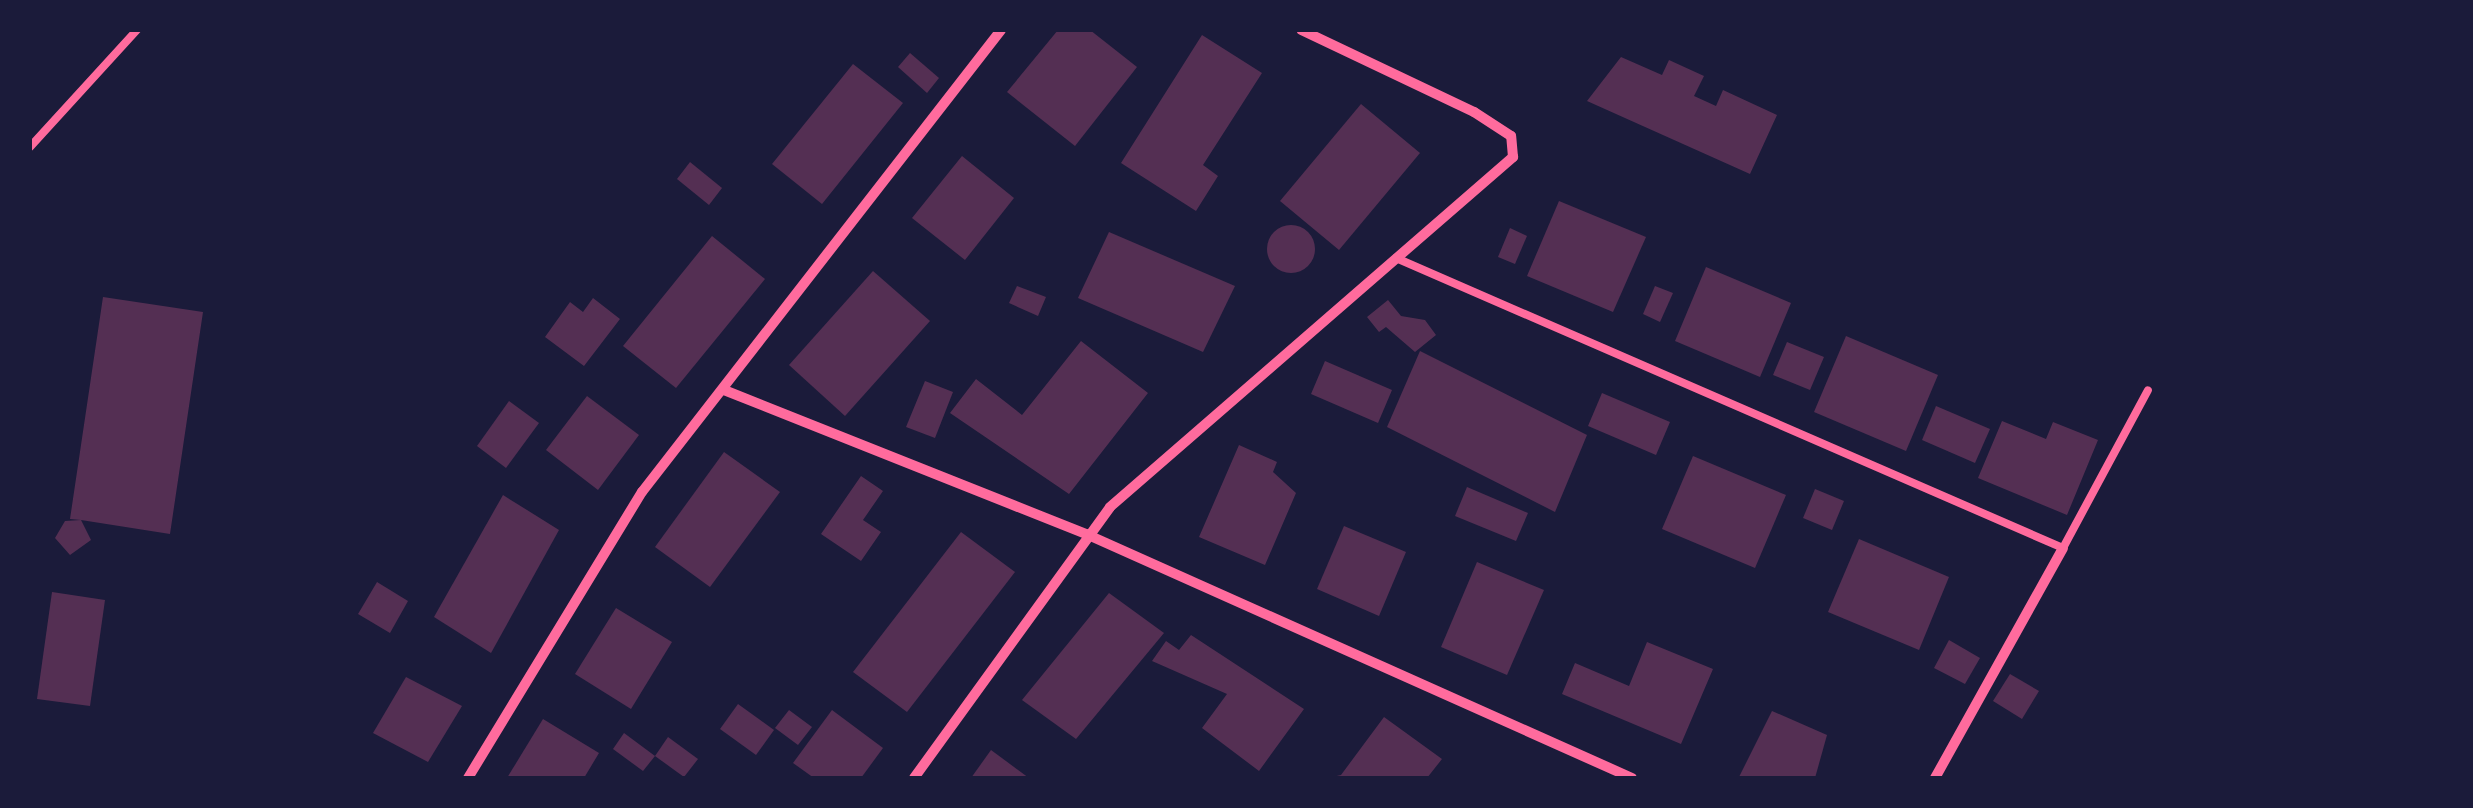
<!DOCTYPE html>
<style>
body{margin:0}
#map{position:relative;width:2473px;height:808px;overflow:hidden;background:#1b1b3a;font-family:"IBM Plex Sans",sans-serif}
div>[style]{position:absolute}
[style*='--x']{left:calc(var(--x)*1px);top:calc(var(--y)*1px);width:calc(var(--w)*1px);rotate:calc(var(--a)*1deg)}
.building>*{inset:0;background:#542f53}
.round{border-radius:50%}
.service>*{height:8px;margin:-4px;padding:0 4px;transform-origin:4px;border-radius:4px;background:#ff6b9d}
.minor>*{height:10px;margin:-5px;padding:0 5px;transform-origin:5px;border-radius:5px;background:#ff6b9d}
span{translate:-50% -50%;white-space:nowrap;text-align:center;line-height:1.15;-webkit-text-stroke:8px #1b1b3a;paint-order:stroke}
.frame{position:absolute;inset:0;border:32px solid #1b1b3a;pointer-events:none}
</style>
<div id="map">
<div class="building">
<i style="clip-path:polygon(1058px 30px,1090px 30px,1137px 67px,1075px 146px,1007px 92px)"></i>
<i style="clip-path:polygon(1202px 35px,1262px 73px,1203px 165px,1218px 176px,1196px 211px,1121px 163px)"></i>
<i style="clip-path:polygon(910px 53px,939px 78px,927px 93px,898px 67px)"></i>
<i style="clip-path:polygon(1621px 57px,1662px 75px,1669px 60px,1704px 76px,1694px 96px,1716px 106px,1723px 90px,1777px 115px,1750px 174px,1587px 101px)"></i>
<i style="clip-path:polygon(853px 64px,903px 103px,822px 204px,772px 164px)"></i>
<i style="clip-path:polygon(1361px 104px,1420px 153px,1339px 250px,1280px 201px)"></i>
<i style="clip-path:polygon(962px 156px,1014px 198px,965px 260px,912px 218px)"></i>
<i style="clip-path:polygon(690px 162px,722px 188px,709px 205px,677px 179px)"></i>
<i style="clip-path:polygon(1559px 201px,1646px 237px,1613px 312px,1527px 276px)"></i>
<i class="round" style="left:1267px;top:225px;width:48px;height:48px"></i>
<i style="clip-path:polygon(1510px 228px,1527px 236px,1515px 264px,1498px 257px)"></i>
<i style="clip-path:polygon(1109px 232px,1235px 286px,1203px 352px,1078px 298px)"></i>
<i style="clip-path:polygon(712px 236px,765px 279px,676px 388px,623px 346px)"></i>
<i style="clip-path:polygon(1706px 267px,1791px 303px,1760px 377px,1675px 341px)"></i>
<i style="clip-path:polygon(873px 271px,930px 321px,845px 416px,789px 365px)"></i>
<i style="clip-path:polygon(1017px 286px,1046px 297px,1038px 316px,1009px 303px)"></i>
<i style="clip-path:polygon(1655px 286px,1673px 293px,1660px 322px,1643px 314px)"></i>
<i style="clip-path:polygon(103px 297px,203px 312px,170px 534px,81px 520px,91px 540px,70px 555px,55px 538px,65px 521px,81px 520px,70px 519px)"></i>
<i style="clip-path:polygon(593px 298px,620px 319px,584px 366px,545px 337px,570px 302px,583px 312px)"></i>
<i style="clip-path:polygon(1388px 300px,1401px 316px,1425px 320px,1436px 335px,1415px 352px,1386px 327px,1379px 332px,1367px 317px)"></i>
<i style="clip-path:polygon(1846px 336px,1938px 375px,1906px 451px,1814px 412px)"></i>
<i style="clip-path:polygon(1081px 341px,1148px 393px,1069px 494px,950px 413px,976px 379px,1022px 415px)"></i>
<i style="clip-path:polygon(1787px 342px,1824px 357px,1810px 390px,1773px 375px)"></i>
<i style="clip-path:polygon(1420px 351px,1587px 435px,1555px 512px,1387px 427px)"></i>
<i style="clip-path:polygon(1325px 361px,1392px 390px,1378px 423px,1311px 394px)"></i>
<i style="clip-path:polygon(925px 381px,953px 392px,935px 438px,906px 427px)"></i>
<i style="clip-path:polygon(1602px 393px,1670px 422px,1656px 455px,1588px 426px)"></i>
<i style="clip-path:polygon(587px 396px,639px 435px,598px 490px,546px 450px)"></i>
<i style="clip-path:polygon(509px 401px,539px 423px,506px 468px,477px 446px)"></i>
<i style="clip-path:polygon(1936px 406px,1990px 429px,1975px 463px,1922px 440px)"></i>
<i style="clip-path:polygon(2002px 421px,2046px 439px,2053px 422px,2098px 440px,2067px 515px,1978px 478px)"></i>
<i style="clip-path:polygon(1239px 445px,1277px 462px,1273px 472px,1296px 493px,1265px 565px,1199px 537px)"></i>
<i style="clip-path:polygon(724px 452px,780px 492px,710px 587px,655px 547px)"></i>
<i style="clip-path:polygon(1693px 456px,1786px 495px,1755px 568px,1662px 529px)"></i>
<i style="clip-path:polygon(861px 476px,883px 491px,863px 520px,881px 532px,861px 561px,821px 534px)"></i>
<i style="clip-path:polygon(1467px 487px,1528px 513px,1516px 541px,1455px 516px)"></i>
<i style="clip-path:polygon(1815px 489px,1844px 501px,1832px 530px,1803px 518px)"></i>
<i style="clip-path:polygon(503px 495px,559px 530px,491px 653px,434px 617px)"></i>
<i style="clip-path:polygon(1344px 526px,1406px 552px,1379px 616px,1317px 589px)"></i>
<i style="clip-path:polygon(961px 532px,1015px 572px,907px 712px,853px 672px)"></i>
<i style="clip-path:polygon(1859px 539px,1949px 577px,1919px 650px,1828px 612px)"></i>
<i style="clip-path:polygon(1477px 562px,1544px 590px,1507px 675px,1441px 647px)"></i>
<i style="clip-path:polygon(377px 582px,408px 601px,390px 633px,358px 614px)"></i>
<i style="clip-path:polygon(52px 592px,105px 600px,90px 706px,37px 699px)"></i>
<i style="clip-path:polygon(1109px 593px,1164px 633px,1076px 739px,1022px 700px)"></i>
<i style="clip-path:polygon(616px 608px,672px 642px,631px 709px,575px 674px)"></i>
<i style="clip-path:polygon(1191px 635px,1304px 709px,1259px 771px,1202px 728px,1227px 694px,1152px 661px,1166px 641px,1179px 650px)"></i>
<i style="clip-path:polygon(1949px 640px,1980px 658px,1965px 684px,1934px 668px)"></i>
<i style="clip-path:polygon(1647px 642px,1713px 669px,1681px 744px,1562px 694px,1575px 663px,1629px 686px)"></i>
<i style="clip-path:polygon(2010px 674px,2039px 691px,2022px 719px,1993px 701px)"></i>
<i style="clip-path:polygon(406px 677px,462px 706px,428px 762px,373px 733px)"></i>
<i style="clip-path:polygon(738px 704px,774px 730px,756px 755px,720px 729px)"></i>
<i style="clip-path:polygon(789px 710px,812px 727px,798px 745px,775px 728px)"></i>
<i style="clip-path:polygon(832px 710px,883px 748px,861px 778px,814px 778px,793px 763px)"></i>
<i style="clip-path:polygon(1772px 711px,1827px 735px,1815px 778px,1739px 777px)"></i>
<i style="clip-path:polygon(1384px 717px,1442px 759px,1427px 778px,1328px 778px,1341px 775px)"></i>
<i style="clip-path:polygon(543px 719px,599px 753px,584px 778px,507px 778px)"></i>
<i style="clip-path:polygon(624px 733px,655px 756px,643px 771px,613px 749px)"></i>
<i style="clip-path:polygon(668px 737px,698px 759px,684px 777px,655px 756px)"></i>
<i style="clip-path:polygon(991px 750px,1029px 778px,971px 778px)"></i>
</div>
<div class="service">
<i style="--x:30;--y:147;--w:159;--a:-47.6"></i>
<i style="--x:1396;--y:258;--w:727;--a:23.5"></i>
<i style="--x:2063;--y:548;--w:179;--a:-61.7"></i>
</div>
<div class="minor">
<i style="--x:724;--y:390;--w:390;--a:21.7"></i>
<i style="--x:1086;--y:534;--w:598;--a:24.08"></i>
<i style="--x:468;--y:778;--w:335;--a:-58.7"></i>
<i style="--x:642;--y:492;--w:585;--a:-52.15"></i>
<i style="--x:914;--y:778;--w:334;--a:-54.1"></i>
<i style="--x:1110;--y:507;--w:534;--a:-40.97"></i>
<i style="--x:1513;--y:157;--w:21;--a:-95"></i>
<i style="--x:1511;--y:136;--w:44;--a:-147"></i>
<i style="--x:1474;--y:112;--w:191;--a:-154.6"></i>
<i style="--x:1935;--y:778;--w:263;--a:-60.9"></i>
</div>
<div class="frame"></div>
</div>
